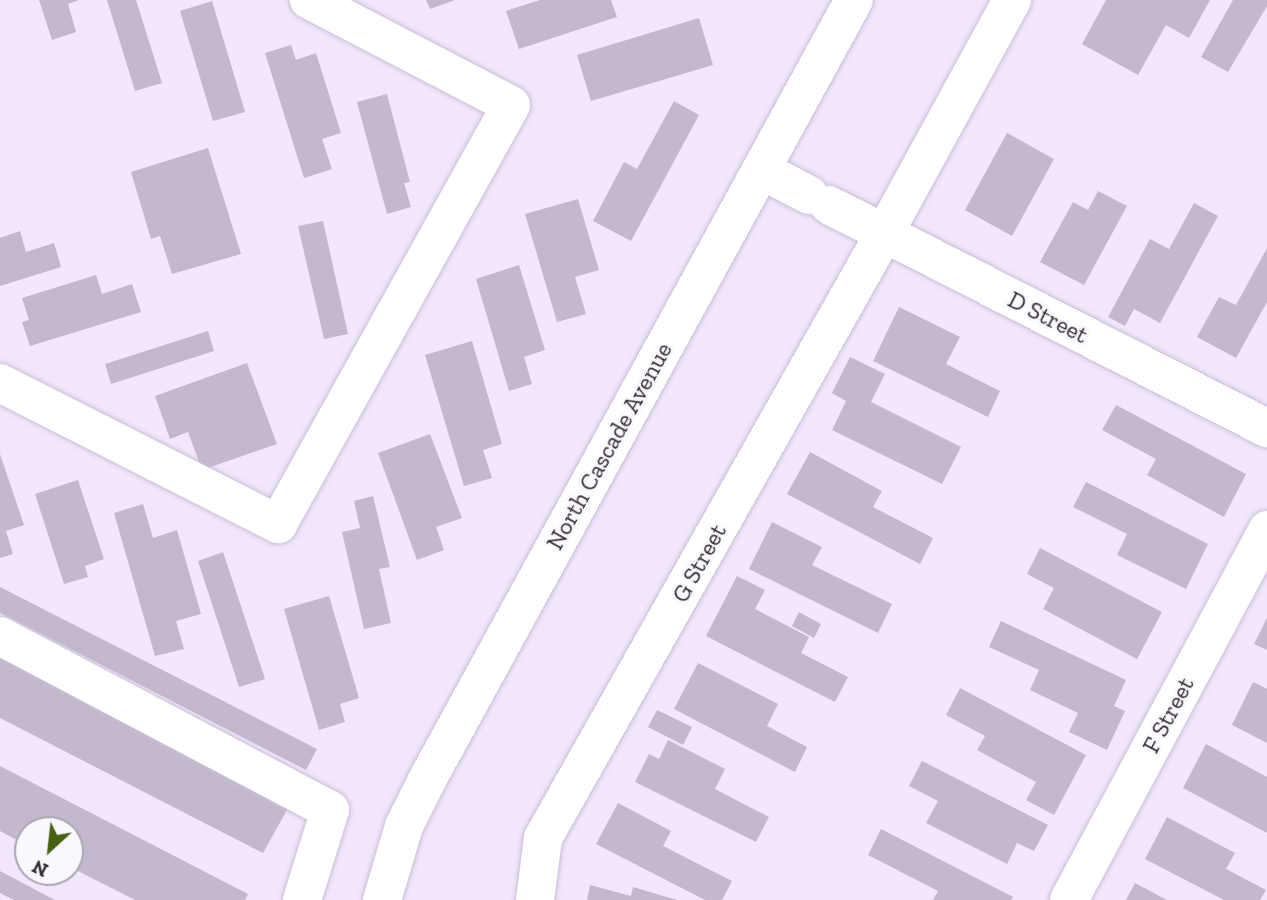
<!DOCTYPE html>
<style>
body{margin:0}
#map{position:relative;width:1267px;height:900px;overflow:hidden;background:#f2e7fe;font-family:"Zilla Slab",serif}
div>[style]{position:absolute}
[style*='--x']{left:calc(var(--x)*1px);top:calc(var(--y)*1px);width:calc(var(--w)*1px);rotate:calc(var(--a)*1deg)}
.building>*{inset:0;background:#c3b8ce}
.roads{filter:drop-shadow(0 0 2px #c9bed4) drop-shadow(0 0 2px #c9bed4)}
.minor>*{height:38px;margin:-19px;padding:0 19px;transform-origin:19px;border-radius:19px;background:#fff}
span{translate:-50% -50%;white-space:nowrap;text-align:center;line-height:1.15;-webkit-text-stroke:6px #fbf8fd;paint-order:stroke}
.street-label{font-size:24px;color:#312c35}
.north{position:absolute;left:14px;top:816px;width:70px;height:70px;box-sizing:border-box;background:#fbf8fd;border:2px solid #aaa6ad;border-radius:50%;rotate:207deg;font-size:19px;font-weight:700;line-height:28px;text-align:center;color:#312c35}
.north::after{content:'';display:block;margin:auto;width:24px;height:32px;background:#456112;clip-path:polygon(50% 0,100% 100%,50% 72%,0 100%)}
</style>
<div id="map">
<div class="building">
<i style="clip-path:polygon(39px 0,79px 0,68px 4px,76px 32px,52px 40px)"></i>
<i style="clip-path:polygon(107px 0,136px 0,162px 83px,135px 91px)"></i>
<i style="clip-path:polygon(426px 0,455px 0,430px 9px)"></i>
<i style="clip-path:polygon(540px 0,611px 0,617px 17px,519px 49px,506px 11px)"></i>
<i style="clip-path:polygon(1106px 0,1210px 0,1189px 38px,1166px 25px,1138px 75px,1082px 44px)"></i>
<i style="clip-path:polygon(1233px 0,1267px 0,1267px 6px,1228px 72px,1201px 57px)"></i>
<i style="clip-path:polygon(212px 1px,245px 112px,213px 121px,180px 11px)"></i>
<i style="clip-path:polygon(699px 18px,713px 65px,591px 101px,577px 55px)"></i>
<i style="clip-path:polygon(291px 45px,296px 60px,316px 53px,341px 133px,322px 139px,332px 169px,304px 178px,265px 53px)"></i>
<i style="clip-path:polygon(387px 94px,410px 182px,404px 183px,411px 207px,387px 214px,357px 102px)"></i>
<i style="clip-path:polygon(674px 101px,699px 115px,631px 241px,593px 221px,624px 162px,637px 169px)"></i>
<i style="clip-path:polygon(1007px 133px,1054px 159px,1012px 236px,965px 210px)"></i>
<i style="clip-path:polygon(208px 148px,241px 254px,172px 274px,160px 236px,151px 239px,131px 172px)"></i>
<i style="clip-path:polygon(1098px 191px,1127px 206px,1084px 285px,1040px 262px,1073px 202px,1088px 210px)"></i>
<i style="clip-path:polygon(578px 199px,599px 270px,575px 277px,586px 314px,557px 322px,525px 214px)"></i>
<i style="clip-path:polygon(1194px 203px,1218px 216px,1160px 323px,1134px 309px,1125px 326px,1108px 317px,1150px 239px,1169px 249px)"></i>
<i style="clip-path:polygon(323px 221px,348px 334px,324px 339px,298px 226px)"></i>
<i style="clip-path:polygon(20px 231px,26px 252px,54px 243px,61px 267px,0 286px,0 238px)"></i>
<i style="clip-path:polygon(1267px 248px,1267px 302px,1236px 358px,1197px 337px,1219px 297px,1236px 305px)"></i>
<i style="clip-path:polygon(519px 265px,545px 350px,524px 357px,532px 384px,509px 391px,476px 279px)"></i>
<i style="clip-path:polygon(96px 275px,102px 294px,132px 284px,141px 312px,30px 346px,22px 322px,29px 320px,22px 298px)"></i>
<i style="clip-path:polygon(899px 307px,960px 337px,946px 364px,1000px 391px,988px 417px,873px 361px)"></i>
<i style="clip-path:polygon(208px 331px,214px 351px,111px 384px,105px 364px)"></i>
<i style="clip-path:polygon(472px 341px,502px 444px,483px 450px,492px 478px,464px 486px,425px 355px)"></i>
<i style="clip-path:polygon(850px 357px,885px 374px,871px 402px,961px 447px,942px 484px,832px 430px,846px 401px,832px 393px)"></i>
<i style="clip-path:polygon(247px 363px,277px 444px,202px 470px,188px 432px,170px 439px,155px 396px)"></i>
<i style="clip-path:polygon(1116px 405px,1246px 474px,1224px 517px,1147px 475px,1156px 459px,1102px 430px)"></i>
<i style="clip-path:polygon(430px 434px,462px 518px,436px 527px,444px 550px,417px 560px,378px 453px)"></i>
<i style="clip-path:polygon(810px 452px,882px 491px,873px 507px,933px 538px,920px 564px,787px 494px)"></i>
<i style="clip-path:polygon(0 454px,24px 525px,6px 531px,13px 554px,0 558px)"></i>
<i style="clip-path:polygon(78px 480px,104px 559px,85px 566px,88px 577px,64px 584px,35px 494px)"></i>
<i style="clip-path:polygon(1086px 482px,1208px 544px,1186px 589px,1117px 555px,1127px 534px,1073px 507px)"></i>
<i style="clip-path:polygon(373px 496px,390px 567px,379px 569px,391px 623px,364px 629px,342px 532px,360px 528px,354px 501px)"></i>
<i style="clip-path:polygon(143px 504px,153px 538px,177px 530px,201px 614px,176px 621px,184px 649px,155px 656px,114px 513px)"></i>
<i style="clip-path:polygon(772px 522px,822px 547px,812px 565px,892px 604px,878px 633px,749px 569px)"></i>
<i style="clip-path:polygon(1040px 548px,1162px 612px,1137px 659px,1043px 609px,1054px 588px,1027px 574px)"></i>
<i style="clip-path:polygon(223px 552px,265px 679px,239px 687px,198px 561px)"></i>
<i style="clip-path:polygon(737px 576px,765px 590px,755px 609px,809px 637px,801px 653px,848px 677px,835px 702px,706px 636px)"></i>
<i style="clip-path:polygon(0 587px,317px 749px,306px 770px,0 613px)"></i>
<i style="clip-path:polygon(329px 596px,359px 698px,340px 704px,345px 722px,319px 730px,284px 609px)"></i>
<i style="clip-path:polygon(799px 612px,821px 624px,814px 638px,792px 626px)"></i>
<i style="clip-path:polygon(1267px 618px,1267px 650px,1254px 644px)"></i>
<i style="clip-path:polygon(1001px 621px,1126px 680px,1114px 706px,1125px 711px,1107px 750px,1069px 732px,1078px 713px,1030px 690px,1039px 670px,989px 647px)"></i>
<i style="clip-path:polygon(0 651px,292px 801px,263px 853px,0 718px)"></i>
<i style="clip-path:polygon(698px 663px,778px 704px,767px 726px,807px 747px,795px 772px,674px 709px)"></i>
<i style="clip-path:polygon(1253px 682px,1267px 689px,1267px 743px,1232px 725px)"></i>
<i style="clip-path:polygon(960px 688px,1086px 755px,1054px 815px,1026px 800px,1036px 782px,977px 750px,985px 736px,946px 715px)"></i>
<i style="clip-path:polygon(657px 710px,692px 727px,683px 745px,648px 727px)"></i>
<i style="clip-path:polygon(668px 740px,725px 769px,715px 789px,769px 817px,756px 842px,635px 782px,649px 754px,659px 759px)"></i>
<i style="clip-path:polygon(1206px 744px,1267px 777px,1267px 833px,1183px 788px)"></i>
<i style="clip-path:polygon(922px 761px,1048px 825px,1034px 851px,1017px 843px,1007px 864px,926px 823px,938px 801px,909px 786px)"></i>
<i style="clip-path:polygon(0 766px,248px 894px,245px 900px,135px 900px,70px 867px,70px 830px,28px 830px,28px 846px,0 831px)"></i>
<i style="clip-path:polygon(618px 803px,671px 831px,663px 846px,732px 881px,722px 900px,705px 900px,596px 844px)"></i>
<i style="clip-path:polygon(1167px 817px,1235px 853px,1226px 869px,1266px 890px,1260px 900px,1224px 900px,1145px 859px)"></i>
<i style="clip-path:polygon(881px 829px,1013px 897px,1011px 900px,933px 900px,938px 891px,868px 855px)"></i>
<i style="clip-path:polygon(0 871px,55px 900px,14px 900px,0 893px)"></i>
<i style="clip-path:polygon(1135px 883px,1167px 900px,1126px 900px)"></i>
<i style="clip-path:polygon(590px 885px,631px 896px,633px 887px,677px 900px,587px 900px)"></i>
</div>
<div class="roads">
<div class="minor">
<i style="--x:761;--y:170;--w:54;--a:27.5"></i>
<i style="--x:829;--y:205;--w:492;--a:27"></i>
<i style="--x:0;--y:383;--w:312;--a:26.9"></i>
<i style="--x:278;--y:524;--w:479;--a:-60.9"></i>
<i style="--x:511;--y:105;--w:228;--a:-152.5"></i>
<i style="--x:0;--y:636;--w:373;--a:27.8"></i>
<i style="--x:330;--y:810;--w:94;--a:107.3"></i>
<i style="--x:382;--y:900;--w:77;--a:-73.4"></i>
<i style="--x:404;--y:826;--w:51;--a:-63.4"></i>
<i style="--x:427;--y:780;--w:889;--a:-61.3"></i>
<i style="--x:535;--y:900;--w:63;--a:-82.6"></i>
<i style="--x:543;--y:838;--w:694;--a:-60.55"></i>
<i style="--x:884;--y:234;--w:267;--a:-61.3"></i>
<i style="--x:1069;--y:900;--w:420;--a:-61.8"></i>
</div>
</div>
<div class="street-label">
<span style="left:1048px;top:317px;rotate:27deg">D Street</span>
<span style="left:609px;top:446px;rotate:-61deg">North Cascade Avenue</span>
<span style="left:699px;top:563px;rotate:-61deg">G Street</span>
<span style="left:1168px;top:715px;rotate:-62deg">F Street</span>
</div>
<div class="north">N</div>
</div>
